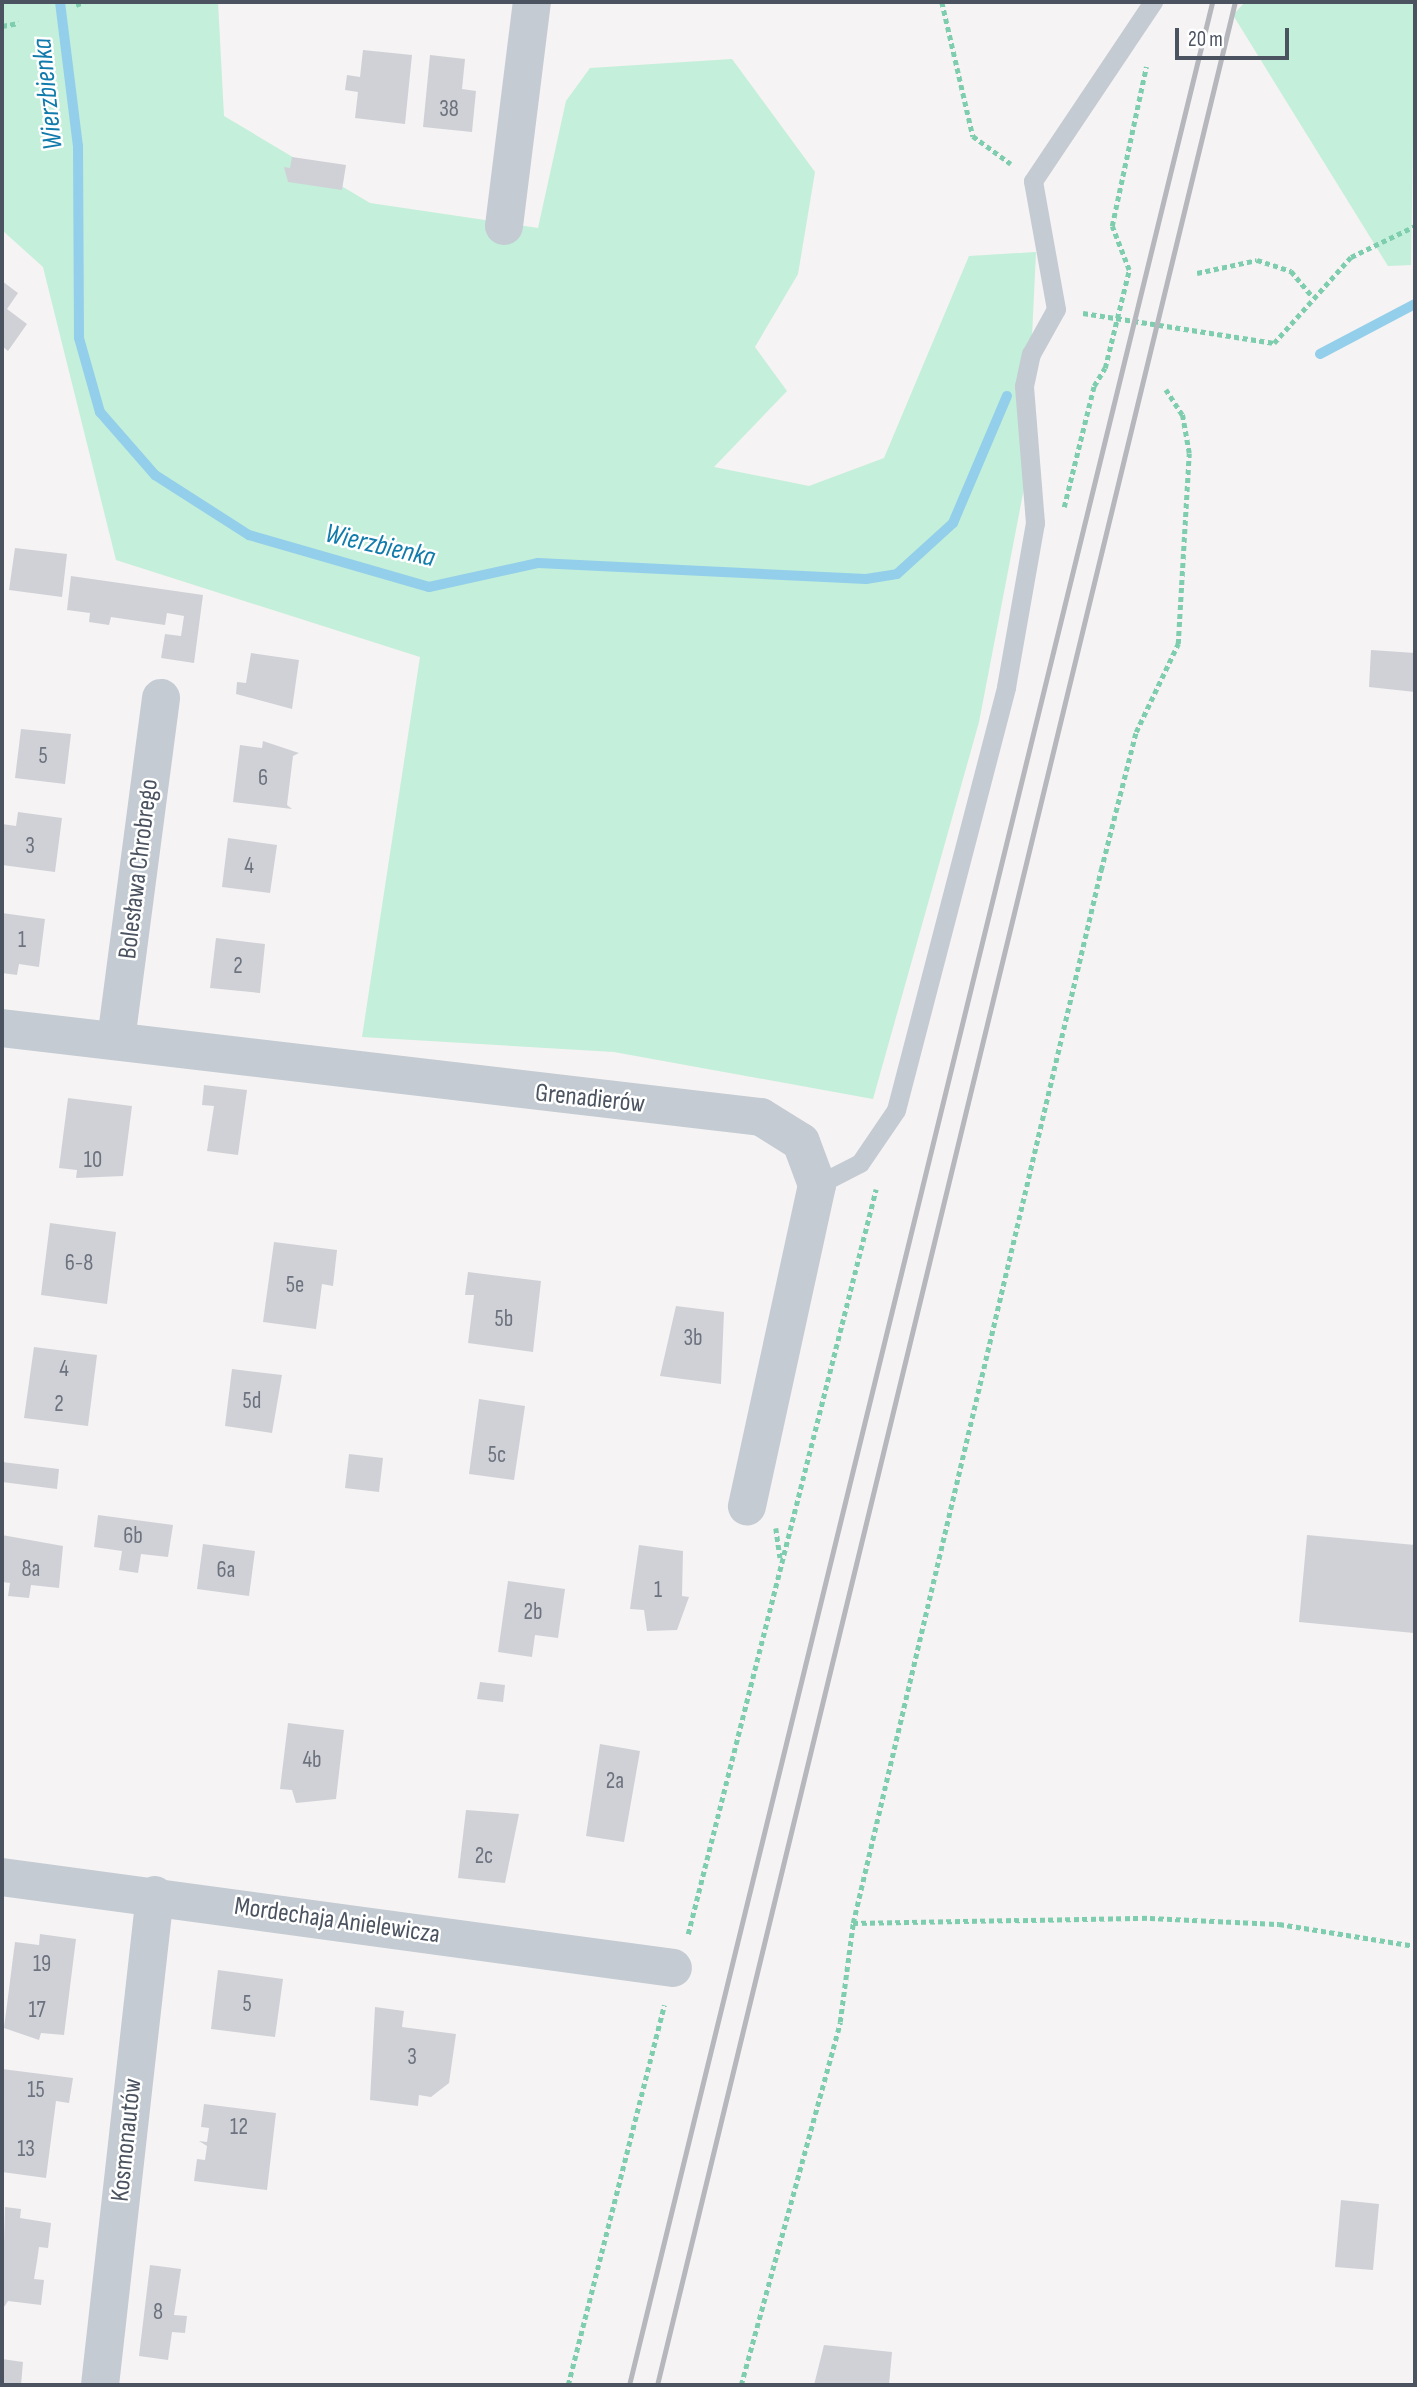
<!DOCTYPE html>
<meta charset="utf-8">
<style>
body{margin:0}
#map{position:relative;width:1417px;height:2387px;overflow:hidden;background:#f5f3f3;font-family:"Sofia Sans Condensed",sans-serif}
div>[style]{position:absolute}
[style*='--x']{left:calc(var(--x)*1px);top:calc(var(--y)*1px);width:calc(var(--w)*1px);rotate:calc(var(--a)*1deg)}
.green>*{inset:0;background:#c4efda}
.stream>*{height:10px;margin:-5px;padding:0 5px;transform-origin:5px;border-radius:5px;background:#93cfea}
.building>*{inset:0;background:#d0d1d7}
.path>*{height:4.5px;margin-top:-2.25px;transform-origin:0;background:repeating-linear-gradient(90deg,#7dcdae 0 5px,transparent 0 8.5px)}
.service>*{height:19px;margin:-9.5px;padding:0 9.5px;transform-origin:9.5px;border-radius:9.5px;background:#c4cbd3}
.minor>*{height:38px;margin:-19px;padding:0 19px;transform-origin:19px;border-radius:19px;background:#c4cbd3}
.rail>*{height:5px;margin:-2.5px;padding:0 2.5px;transform-origin:2.5px;border-radius:2.5px;background:#b5b7bc}
.path-bridge>*{height:4.5px;margin-top:-2.25px;transform-origin:0;background:repeating-linear-gradient(90deg,#7dcdae 0 5px,transparent 0 8.5px)}
span{translate:-50% -50%;white-space:nowrap;text-align:center;line-height:1.15;-webkit-text-stroke:5px #fff;paint-order:stroke}
.number-label{font-size:23px;color:#6c727e}
.number-label span{-webkit-text-stroke-width:0}
.street-label{font-size:26px;color:#4b5360}
.water-label{font-size:28px;color:#117bac;font-style:italic}
.frame{position:absolute;inset:0;border:4px solid #4b5360;pointer-events:none}
.scale{position:absolute;left:1175px;top:28px;width:114px;height:32px;box-sizing:border-box;border:4px solid #4b5360;border-top:0;padding-left:9px;font-size:21px;line-height:24px;white-space:nowrap;color:#4b5360;-webkit-text-stroke:5px #fff;paint-order:stroke}
</style>
<div id="map">
<div class="green">
<i style="clip-path:polygon(2px 2px,218px 2px,224px 116px,370px 203px,538px 228px,566px 101px,590px 68px,732px 59px,815px 172px,798px 274px,755px 347px,787px 391px,714px 467px,809px 486px,884px 458px,969px 256px,1036px 252px,1025px 483px,979px 722px,873px 1099px,614px 1052px,362px 1037px,420px 657px,116px 560px,43px 267px,2px 230px)"></i>
<i style="clip-path:polygon(1245px 2px,1415px 2px,1411px 265px,1388px 266px,1233px 15px)"></i>
</div>
<div class="stream">
<i style="--x:60;--y:2;--w:145;--a:82.9"></i>
<i style="--x:78;--y:146;--w:192;--a:89.7"></i>
<i style="--x:79;--y:338;--w:77;--a:74.2"></i>
<i style="--x:100;--y:412;--w:84;--a:48.9"></i>
<i style="--x:155;--y:475;--w:112;--a:32.6"></i>
<i style="--x:249;--y:535;--w:187;--a:16.1"></i>
<i style="--x:429;--y:587;--w:112;--a:-12.4"></i>
<i style="--x:538;--y:563;--w:328;--a:2.8"></i>
<i style="--x:866;--y:579;--w:31;--a:-9"></i>
<i style="--x:897;--y:574;--w:76;--a:-42.3"></i>
<i style="--x:953;--y:523;--w:138;--a:-67"></i>
<i style="--x:1320;--y:354;--w:107;--a:-27.8"></i>
</div>
<div class="building">
<i style="clip-path:polygon(363px 50px,412px 55px,405px 124px,355px 118px,358px 92px,345px 90px,347px 75px,360px 77px)"></i>
<i style="clip-path:polygon(430px 55px,465px 59px,462px 89px,476px 91px,472px 132px,423px 127px)"></i>
<i style="clip-path:polygon(292px 157px,346px 165px,342px 190px,288px 182px,284px 167px,290px 168px)"></i>
<i style="clip-path:polygon(2px 281px,18px 293px,7px 309px,27px 324px,8px 351px,2px 346px)"></i>
<i style="clip-path:polygon(15px 548px,67px 554px,62px 597px,9px 590px)"></i>
<i style="clip-path:polygon(71px 576px,203px 595px,194px 663px,161px 658px,165px 634px,181px 636px,184px 616px,167px 613px,165px 625px,111px 617px,109px 625px,89px 622px,90px 613px,67px 610px)"></i>
<i style="clip-path:polygon(1371px 650px,1415px 653px,1415px 692px,1369px 687px)"></i>
<i style="clip-path:polygon(251px 653px,299px 660px,292px 709px,236px 694px,237px 682px,246px 683px)"></i>
<i style="clip-path:polygon(21px 729px,71px 734px,65px 784px,15px 778px)"></i>
<i style="clip-path:polygon(263px 741px,299px 753px,293px 756px,287px 805px,292px 809px,233px 802px,240px 745px,262px 748px)"></i>
<i style="clip-path:polygon(18px 812px,62px 818px,55px 872px,2px 865px,2px 824px,16px 826px)"></i>
<i style="clip-path:polygon(228px 838px,277px 845px,270px 893px,222px 887px)"></i>
<i style="clip-path:polygon(2px 913px,45px 919px,39px 967px,19px 964px,17px 975px,2px 973px)"></i>
<i style="clip-path:polygon(216px 938px,265px 944px,260px 993px,210px 988px)"></i>
<i style="clip-path:polygon(204px 1085px,247px 1090px,238px 1155px,207px 1151px,214px 1106px,202px 1105px)"></i>
<i style="clip-path:polygon(68px 1098px,132px 1106px,123px 1176px,76px 1178px,77px 1170px,59px 1168px)"></i>
<i style="clip-path:polygon(50px 1223px,116px 1232px,107px 1304px,41px 1295px)"></i>
<i style="clip-path:polygon(274px 1242px,337px 1250px,333px 1286px,322px 1284px,316px 1329px,263px 1322px)"></i>
<i style="clip-path:polygon(468px 1272px,541px 1281px,533px 1352px,468px 1343px,474px 1295px,465px 1295px)"></i>
<i style="clip-path:polygon(676px 1306px,724px 1312px,721px 1384px,660px 1376px)"></i>
<i style="clip-path:polygon(34px 1347px,97px 1355px,88px 1426px,24px 1418px)"></i>
<i style="clip-path:polygon(232px 1369px,282px 1375px,272px 1433px,225px 1426px)"></i>
<i style="clip-path:polygon(479px 1399px,525px 1406px,514px 1480px,469px 1474px)"></i>
<i style="clip-path:polygon(349px 1454px,383px 1458px,379px 1492px,345px 1488px)"></i>
<i style="clip-path:polygon(2px 1462px,59px 1469px,57px 1489px,2px 1482px)"></i>
<i style="clip-path:polygon(98px 1515px,173px 1525px,168px 1557px,141px 1554px,138px 1573px,119px 1570px,122px 1551px,94px 1547px)"></i>
<i style="clip-path:polygon(2px 1535px,63px 1546px,59px 1588px,31px 1585px,29px 1598px,8px 1596px,10px 1583px,2px 1582px)"></i>
<i style="clip-path:polygon(1307px 1535px,1415px 1545px,1414px 1633px,1299px 1622px)"></i>
<i style="clip-path:polygon(203px 1544px,255px 1551px,249px 1596px,197px 1589px)"></i>
<i style="clip-path:polygon(639px 1545px,683px 1551px,682px 1596px,689px 1597px,677px 1630px,647px 1631px,644px 1610px,630px 1609px)"></i>
<i style="clip-path:polygon(508px 1581px,565px 1589px,558px 1638px,535px 1635px,532px 1657px,498px 1652px)"></i>
<i style="clip-path:polygon(480px 1682px,505px 1685px,503px 1702px,477px 1699px)"></i>
<i style="clip-path:polygon(288px 1723px,344px 1730px,336px 1799px,296px 1803px,292px 1790px,280px 1789px)"></i>
<i style="clip-path:polygon(600px 1744px,640px 1751px,624px 1842px,586px 1836px)"></i>
<i style="clip-path:polygon(466px 1810px,519px 1814px,505px 1883px,458px 1878px)"></i>
<i style="clip-path:polygon(40px 1934px,76px 1939px,64px 2035px,41px 2033px,39px 2040px,4px 2028px,15px 1942px,39px 1945px)"></i>
<i style="clip-path:polygon(218px 1970px,283px 1979px,275px 2037px,211px 2029px)"></i>
<i style="clip-path:polygon(375px 2007px,404px 2011px,402px 2027px,456px 2034px,449px 2083px,431px 2097px,419px 2095px,418px 2106px,370px 2100px)"></i>
<i style="clip-path:polygon(2px 2069px,73px 2078px,69px 2103px,56px 2101px,46px 2178px,2px 2172px)"></i>
<i style="clip-path:polygon(204px 2104px,276px 2113px,267px 2190px,194px 2181px,197px 2159px,205px 2160px,207px 2146px,199px 2141px,207px 2142px,209px 2128px,201px 2127px)"></i>
<i style="clip-path:polygon(1341px 2200px,1379px 2204px,1373px 2270px,1335px 2267px)"></i>
<i style="clip-path:polygon(5px 2207px,21px 2209px,20px 2218px,51px 2223px,48px 2248px,39px 2247px,37px 2261px,34px 2279px,44px 2280px,41px 2305px,8px 2301px,2px 2310px)"></i>
<i style="clip-path:polygon(150px 2265px,181px 2269px,174px 2315px,187px 2316px,185px 2333px,172px 2332px,168px 2360px,139px 2356px)"></i>
<i style="clip-path:polygon(824px 2345px,892px 2352px,889px 2385px,814px 2385px)"></i>
<i style="clip-path:polygon(2px 2359px,23px 2362px,21px 2385px,2px 2385px)"></i>
</div>
<div class="path">
<i style="--x:942;--y:2;--w:138;--a:77"></i>
<i style="--x:973;--y:136;--w:47;--a:36.4"></i>
<i style="--x:76;--y:5;--w:9;--a:-21"></i>
<i style="--x:2;--y:26;--w:17;--a:-10"></i>
<i style="--x:1129;--y:270;--w:47;--a:-111.1"></i>
<i style="--x:1112;--y:226;--w:163;--a:-77.9"></i>
<i style="--x:1197;--y:273;--w:61;--a:-12.2"></i>
<i style="--x:1257;--y:260;--w:36;--a:18"></i>
<i style="--x:1291;--y:271;--w:33;--a:50"></i>
<i style="--x:1083;--y:313;--w:193;--a:8.9"></i>
<i style="--x:1274;--y:343;--w:115;--a:-48.2"></i>
<i style="--x:1351;--y:257;--w:71;--a:-25.8"></i>
<i style="--x:1064;--y:507;--w:125;--a:-76.1"></i>
<i style="--x:1094;--y:386;--w:21;--a:-59"></i>
<i style="--x:776;--y:1528;--w:30;--a:82"></i>
<i style="--x:853;--y:1923;--w:297;--a:-1"></i>
<i style="--x:1150;--y:1918;--w:129;--a:2.7"></i>
<i style="--x:1279;--y:1924;--w:138;--a:9.2"></i>
<i style="--x:688;--y:1934;--w:768;--a:-75.84"></i>
<i style="--x:568;--y:2385;--w:392;--a:-75.8"></i>
<i style="--x:741;--y:2385;--w:376;--a:-74.7"></i>
<i style="--x:840;--y:2022;--w:100;--a:-82.5"></i>
<i style="--x:853;--y:1923;--w:1082;--a:-76.75"></i>
<i style="--x:1101;--y:870;--w:142;--a:-75.8"></i>
<i style="--x:1136;--y:732;--w:98;--a:-64.5"></i>
<i style="--x:1178;--y:644;--w:191;--a:-86.7"></i>
<i style="--x:1189;--y:453;--w:39;--a:-100"></i>
<i style="--x:1182;--y:415;--w:30;--a:-123"></i>
</div>
<div class="service">
<i style="--x:817;--y:1185;--w:48;--a:-27.1"></i>
<i style="--x:860;--y:1163;--w:64;--a:-55.8"></i>
<i style="--x:896;--y:1110;--w:437;--a:-75.4"></i>
<i style="--x:1006;--y:687;--w:167;--a:-80"></i>
<i style="--x:1035;--y:523;--w:137;--a:-94.6"></i>
<i style="--x:1024;--y:386;--w:33;--a:-78"></i>
<i style="--x:1031;--y:354;--w:51;--a:-60.9"></i>
<i style="--x:1056;--y:309;--w:130;--a:-100.2"></i>
<i style="--x:1033;--y:181;--w:216;--a:-56.2"></i>
</div>
<div class="minor">
<i style="--x:504;--y:226;--w:226;--a:-82.9"></i>
<i style="--x:2;--y:1028;--w:764;--a:6.69"></i>
<i style="--x:761;--y:1117;--w:47;--a:32"></i>
<i style="--x:801;--y:1142;--w:46;--a:69.6"></i>
<i style="--x:817;--y:1185;--w:329;--a:102.3"></i>
<i style="--x:116;--y:1040;--w:345;--a:-82.5"></i>
<i style="--x:2;--y:1877;--w:677;--a:7.72"></i>
<i style="--x:100;--y:2385;--w:493;--a:-83.6"></i>
</div>
<div class="rail">
<i style="--x:629;--y:2385;--w:2453;--a:-76.25"></i>
<i style="--x:657;--y:2385;--w:2452;--a:-76.37"></i>
</div>
<div class="path-bridge">
<i style="--x:1105;--y:368;--w:101;--a:-76.2"></i>
</div>
<div class="number-label">
<span style="left:449px;top:109px">38</span>
<span style="left:43px;top:756px">5</span>
<span style="left:263px;top:778px">6</span>
<span style="left:30px;top:846px">3</span>
<span style="left:249px;top:866px">4</span>
<span style="left:22px;top:940px">1</span>
<span style="left:238px;top:966px">2</span>
<span style="left:93px;top:1160px">10</span>
<span style="left:79px;top:1263px">6-8</span>
<span style="left:295px;top:1285px">5e</span>
<span style="left:504px;top:1319px">5b</span>
<span style="left:693px;top:1338px">3b</span>
<span style="left:64px;top:1369px">4</span>
<span style="left:252px;top:1401px">5d</span>
<span style="left:59px;top:1404px">2</span>
<span style="left:497px;top:1455px">5c</span>
<span style="left:133px;top:1536px">6b</span>
<span style="left:31px;top:1569px">8a</span>
<span style="left:226px;top:1570px">6a</span>
<span style="left:658px;top:1590px">1</span>
<span style="left:533px;top:1612px">2b</span>
<span style="left:312px;top:1760px">4b</span>
<span style="left:615px;top:1781px">2a</span>
<span style="left:484px;top:1856px">2c</span>
<span style="left:42px;top:1964px">19</span>
<span style="left:247px;top:2004px">5</span>
<span style="left:37px;top:2010px">17</span>
<span style="left:412px;top:2057px">3</span>
<span style="left:36px;top:2090px">15</span>
<span style="left:239px;top:2127px">12</span>
<span style="left:26px;top:2149px">13</span>
<span style="left:158px;top:2312px">8</span>
</div>
<div class="street-label">
<span style="left:139px;top:869px;rotate:-83deg">Bolesława Chrobrego</span>
<span style="left:590px;top:1099px;rotate:6deg">Grenadierów</span>
<span style="left:337px;top:1921px;rotate:8deg">Mordechaja Anielewicza</span>
<span style="left:127px;top:2140px;rotate:-84deg">Kosmonautów</span>
</div>
<div class="water-label">
<span style="left:48px;top:94px;rotate:-96deg">Wierzbienka</span>
<span style="left:380px;top:546px;rotate:13deg">Wierzbienka</span>
</div>
<div class="frame"></div>
<div class="scale">20 m</div>
</div>
